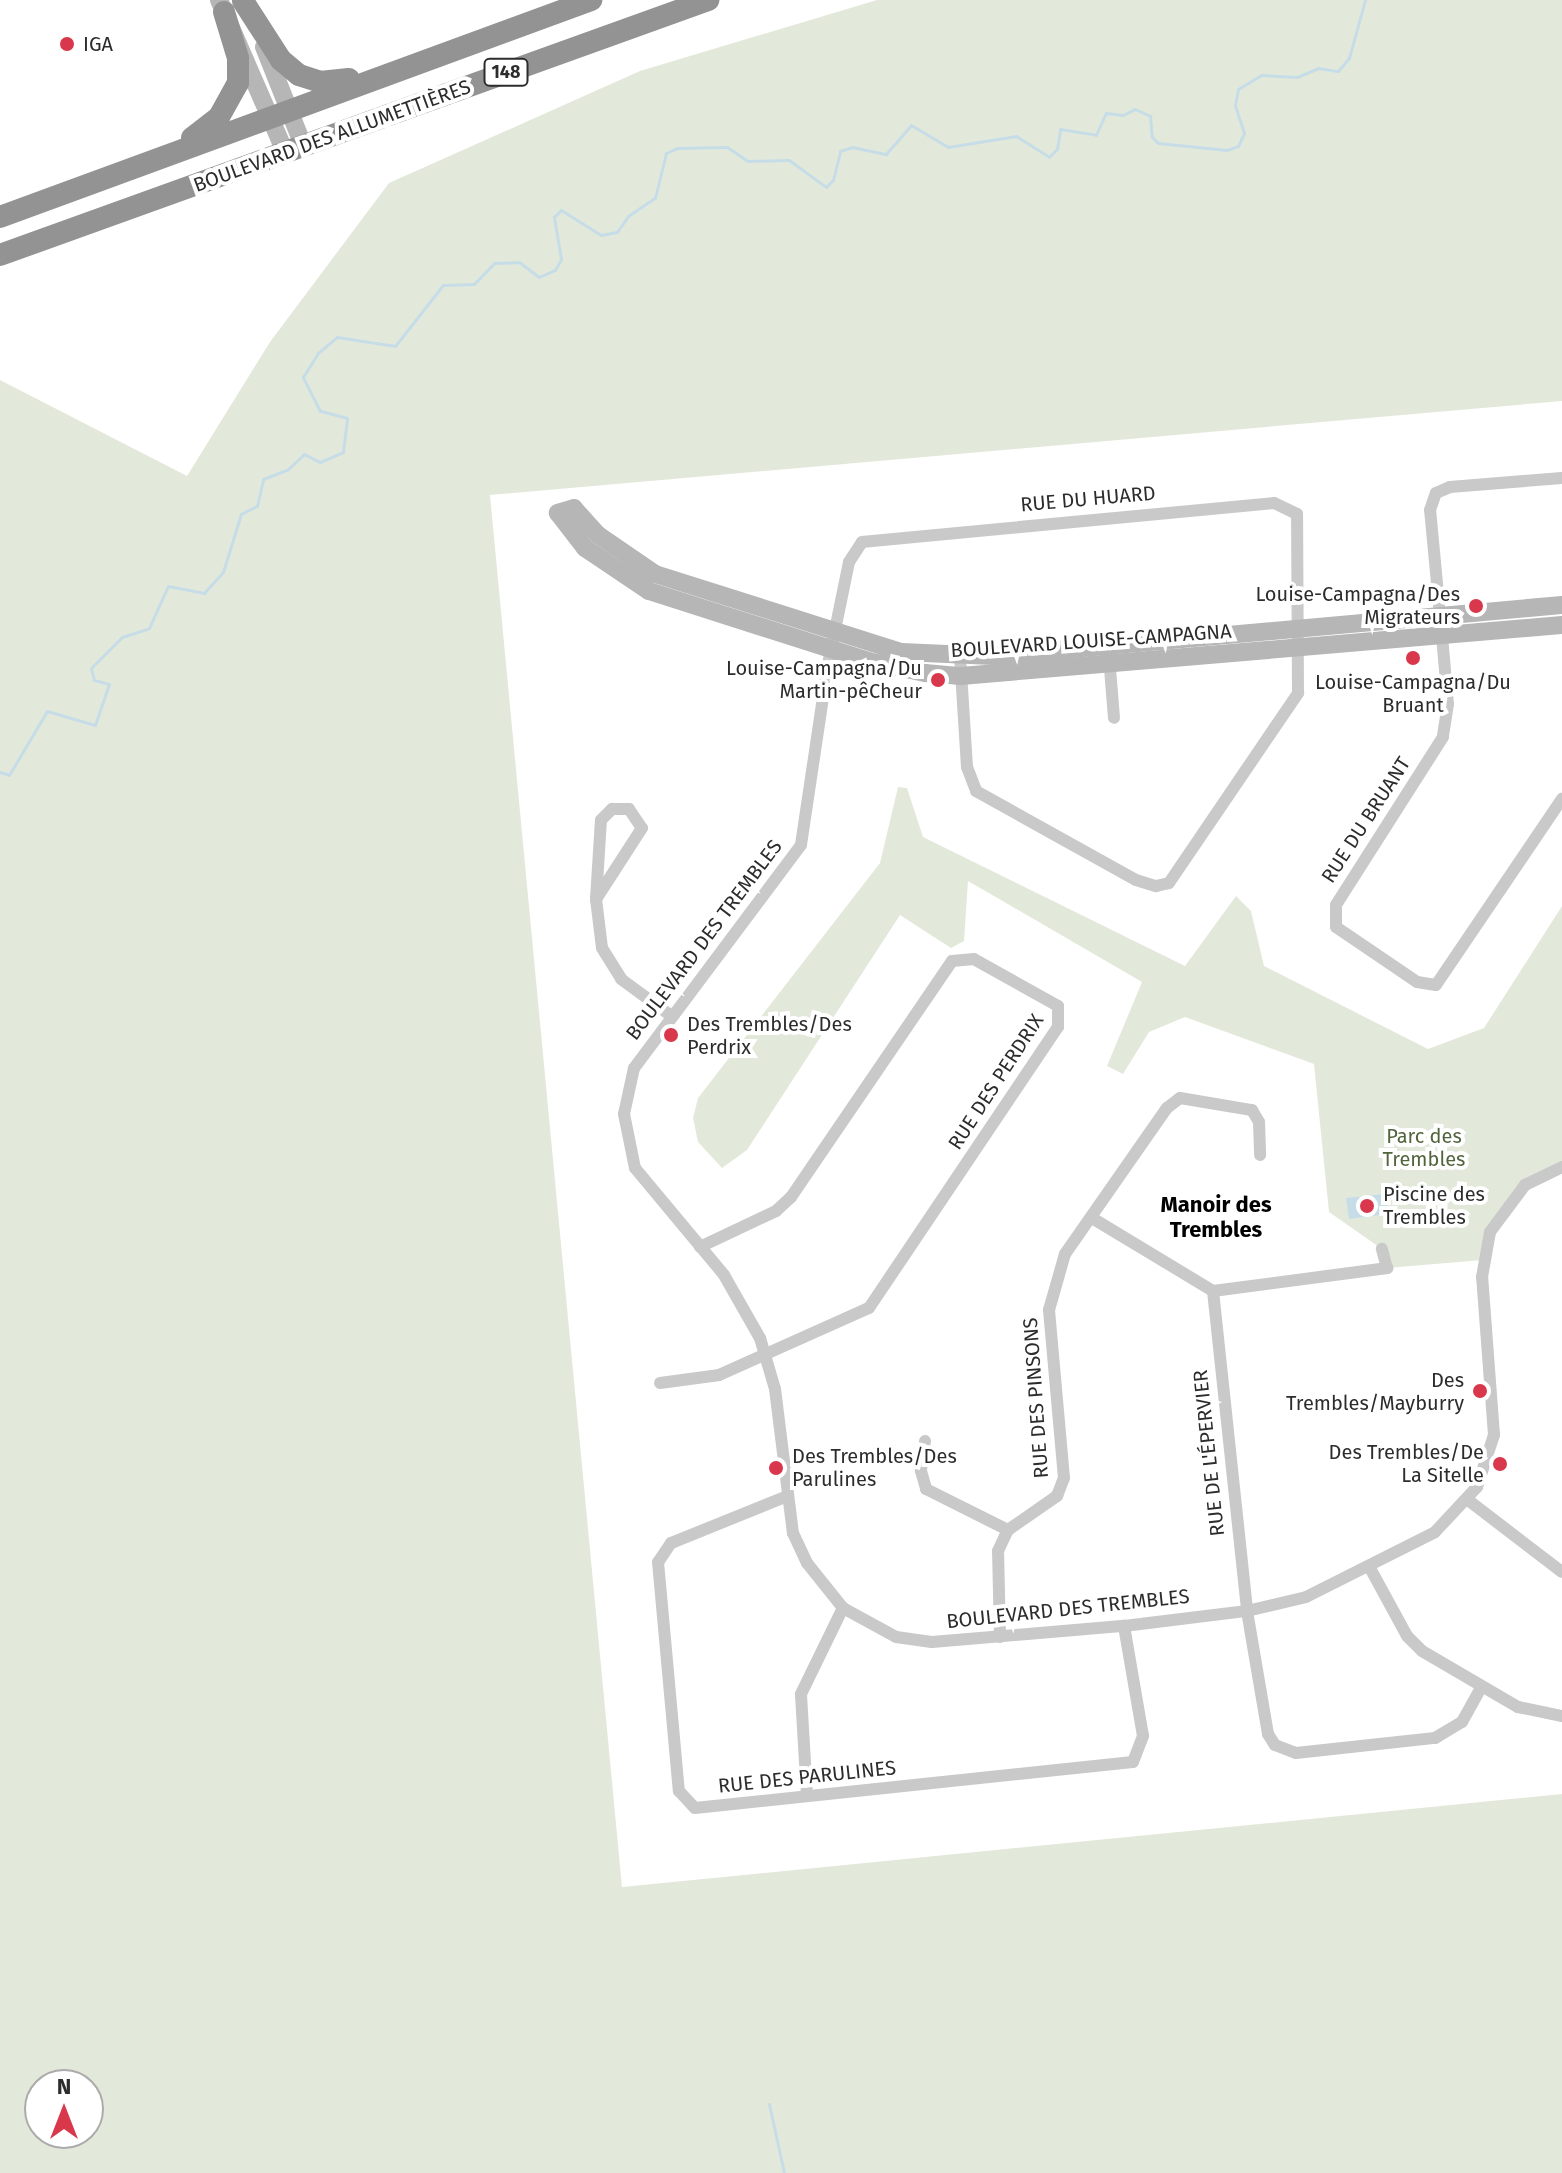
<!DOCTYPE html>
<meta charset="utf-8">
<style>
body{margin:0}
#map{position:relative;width:1562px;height:2173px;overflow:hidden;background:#fff;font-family:"Fira Sans",sans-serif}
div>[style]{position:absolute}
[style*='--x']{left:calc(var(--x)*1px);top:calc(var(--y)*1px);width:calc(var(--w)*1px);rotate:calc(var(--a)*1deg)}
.green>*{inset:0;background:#e3e9da}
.water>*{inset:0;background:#c6dde8}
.stream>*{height:3px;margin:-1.5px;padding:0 1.5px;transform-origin:1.5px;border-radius:1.5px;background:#c6dde8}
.street>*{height:12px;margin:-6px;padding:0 6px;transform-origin:6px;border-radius:6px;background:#c9c9c9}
.secondary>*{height:18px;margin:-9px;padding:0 9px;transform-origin:9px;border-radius:9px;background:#b6b6b6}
.highway>*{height:22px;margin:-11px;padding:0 11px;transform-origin:11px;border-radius:11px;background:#939393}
.dots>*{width:22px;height:22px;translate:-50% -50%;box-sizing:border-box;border:4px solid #fff;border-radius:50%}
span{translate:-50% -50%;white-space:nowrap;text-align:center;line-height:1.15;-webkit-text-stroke:8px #fff;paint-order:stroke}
.shield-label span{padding:2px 6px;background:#fff;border:2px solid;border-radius:6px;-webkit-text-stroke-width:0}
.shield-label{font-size:18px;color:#2c2c2c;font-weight:700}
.poi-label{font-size:20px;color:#2c2c2c}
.left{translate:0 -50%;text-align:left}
.right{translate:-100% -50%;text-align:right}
.street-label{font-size:20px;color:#2c2c2c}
.park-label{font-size:20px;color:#51643c}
.neighbourhood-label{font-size:22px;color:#000;font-weight:700}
.north{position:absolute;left:24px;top:2069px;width:80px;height:80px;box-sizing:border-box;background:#fff;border:2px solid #ababab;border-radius:50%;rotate:0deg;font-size:22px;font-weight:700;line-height:32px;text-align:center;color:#2c2c2c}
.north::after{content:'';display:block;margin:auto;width:28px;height:36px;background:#d9374c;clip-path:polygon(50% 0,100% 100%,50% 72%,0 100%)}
</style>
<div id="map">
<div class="green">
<i style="clip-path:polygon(evenodd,877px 0,1562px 0,1562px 401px,490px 495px,622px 1887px,1562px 1794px,1562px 2173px,0 2173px,0 380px,187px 476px,270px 342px,389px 183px,640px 71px,877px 0,40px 2085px,88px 2085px,88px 2133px,40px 2133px,40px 2085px)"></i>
<i style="clip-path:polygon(898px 787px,907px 788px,923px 837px,1185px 966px,1236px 896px,1251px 911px,1264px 966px,1428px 1049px,1484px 1028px,1562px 906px,1562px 1167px,1514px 1196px,1483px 1260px,1387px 1268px,1382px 1249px,1329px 1212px,1314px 1064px,1185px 1017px,1149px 1032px,1123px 1074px,1107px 1066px,1142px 982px,968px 881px,964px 941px,951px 948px,900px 915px,747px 1150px,722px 1168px,698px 1142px,693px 1118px,698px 1098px,880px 863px)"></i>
</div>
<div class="water">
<i style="clip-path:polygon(1385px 1194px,1388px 1214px,1349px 1219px,1346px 1198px)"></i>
</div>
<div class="stream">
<i style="--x:0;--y:772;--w:9;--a:18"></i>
<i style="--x:9;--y:775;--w:74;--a:-59.3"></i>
<i style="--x:47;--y:711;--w:50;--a:16.3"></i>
<i style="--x:95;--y:725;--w:43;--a:-71.1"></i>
<i style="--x:109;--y:684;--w:16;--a:-165"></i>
<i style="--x:94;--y:680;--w:12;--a:-104"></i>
<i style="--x:91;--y:668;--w:44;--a:-45"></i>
<i style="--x:122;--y:637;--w:28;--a:-18"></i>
<i style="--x:149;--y:628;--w:46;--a:-65.7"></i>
<i style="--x:168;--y:586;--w:37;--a:11"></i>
<i style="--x:204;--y:593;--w:28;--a:-48"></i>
<i style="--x:223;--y:572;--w:61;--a:-72.8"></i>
<i style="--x:241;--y:514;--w:18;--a:-27"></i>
<i style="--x:257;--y:506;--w:28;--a:-77"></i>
<i style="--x:263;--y:479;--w:26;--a:-21"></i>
<i style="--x:287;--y:470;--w:23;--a:-43"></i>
<i style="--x:304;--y:454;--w:18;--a:27"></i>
<i style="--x:320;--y:462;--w:25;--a:-23"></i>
<i style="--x:343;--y:452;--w:34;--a:-83"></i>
<i style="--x:347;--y:418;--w:28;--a:-165"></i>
<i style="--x:320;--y:411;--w:38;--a:-117"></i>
<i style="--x:303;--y:377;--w:28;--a:-58"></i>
<i style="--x:318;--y:353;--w:25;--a:-40"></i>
<i style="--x:337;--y:337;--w:59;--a:8.8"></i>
<i style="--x:395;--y:346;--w:78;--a:-51.8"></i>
<i style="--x:443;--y:285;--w:31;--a:-2"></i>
<i style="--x:474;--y:284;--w:29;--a:-46"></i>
<i style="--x:494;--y:263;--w:25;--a:-2"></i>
<i style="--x:519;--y:262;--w:25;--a:37"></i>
<i style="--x:539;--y:277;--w:17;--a:-24"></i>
<i style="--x:555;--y:270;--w:13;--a:-61"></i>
<i style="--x:561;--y:259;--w:43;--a:-99.5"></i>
<i style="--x:554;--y:217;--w:10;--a:-45"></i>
<i style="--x:561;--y:210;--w:47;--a:32"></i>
<i style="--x:601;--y:235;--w:16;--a:-11"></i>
<i style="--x:617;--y:232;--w:19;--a:-55"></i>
<i style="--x:628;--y:216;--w:32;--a:-34"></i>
<i style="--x:655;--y:198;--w:46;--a:-76.3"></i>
<i style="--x:666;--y:153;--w:12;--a:-24"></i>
<i style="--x:677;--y:148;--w:50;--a:-1.1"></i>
<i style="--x:727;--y:147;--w:25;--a:34"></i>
<i style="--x:748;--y:161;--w:41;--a:-1.4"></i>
<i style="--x:789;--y:160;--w:46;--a:36.1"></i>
<i style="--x:826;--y:187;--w:10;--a:-45"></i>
<i style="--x:833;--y:180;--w:30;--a:-76"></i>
<i style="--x:840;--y:151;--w:13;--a:-18"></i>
<i style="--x:852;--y:147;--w:35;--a:12"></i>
<i style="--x:886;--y:154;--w:38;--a:-49"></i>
<i style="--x:911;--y:125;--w:43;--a:30.7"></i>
<i style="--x:948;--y:147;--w:69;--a:-9.2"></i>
<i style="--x:1016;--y:136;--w:39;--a:32"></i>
<i style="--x:1049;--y:157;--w:11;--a:-45"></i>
<i style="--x:1057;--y:149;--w:20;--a:-81"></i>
<i style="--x:1060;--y:129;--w:36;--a:9"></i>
<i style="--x:1096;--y:135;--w:24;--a:-66"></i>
<i style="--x:1106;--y:113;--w:17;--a:7"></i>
<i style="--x:1123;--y:115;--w:13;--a:-27"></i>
<i style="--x:1135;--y:109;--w:17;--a:25"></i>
<i style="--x:1150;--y:116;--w:21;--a:85"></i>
<i style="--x:1152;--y:137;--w:8;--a:45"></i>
<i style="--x:1158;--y:143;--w:69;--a:5.8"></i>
<i style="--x:1227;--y:150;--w:12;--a:-20"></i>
<i style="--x:1238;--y:146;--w:14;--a:-65"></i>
<i style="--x:1244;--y:133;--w:29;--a:-108"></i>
<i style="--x:1235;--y:105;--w:16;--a:-79"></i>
<i style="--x:1238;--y:89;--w:27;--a:-31"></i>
<i style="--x:1261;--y:75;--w:36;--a:3"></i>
<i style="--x:1297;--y:77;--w:23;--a:-23"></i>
<i style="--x:1318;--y:68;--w:20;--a:9"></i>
<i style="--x:1338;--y:71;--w:17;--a:-50"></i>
<i style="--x:1349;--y:58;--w:60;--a:-74.6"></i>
<i style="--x:769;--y:2104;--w:71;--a:77.7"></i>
</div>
<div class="street">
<i style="--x:1440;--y:615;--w:105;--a:-95.4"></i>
<i style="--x:1430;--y:510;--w:18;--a:-71"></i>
<i style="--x:1436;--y:493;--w:15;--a:-23"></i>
<i style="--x:1450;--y:487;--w:112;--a:-4.6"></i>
<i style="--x:1442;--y:636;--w:68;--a:85"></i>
<i style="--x:1448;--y:704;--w:33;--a:99"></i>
<i style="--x:1443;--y:737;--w:199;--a:122.5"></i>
<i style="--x:1336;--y:905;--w:22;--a:90"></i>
<i style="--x:1336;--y:927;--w:98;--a:34.2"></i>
<i style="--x:1417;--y:982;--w:19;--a:9"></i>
<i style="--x:1436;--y:985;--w:225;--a:-55.9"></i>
<i style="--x:960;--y:656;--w:111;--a:86.4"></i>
<i style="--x:967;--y:767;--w:26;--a:69"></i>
<i style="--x:976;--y:791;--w:183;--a:29.1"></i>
<i style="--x:1136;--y:880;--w:21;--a:17"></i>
<i style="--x:1156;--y:886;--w:13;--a:-13"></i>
<i style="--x:1169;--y:883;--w:230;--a:-55.8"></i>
<i style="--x:1298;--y:693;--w:179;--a:-90.3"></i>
<i style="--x:1297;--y:514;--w:25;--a:-154"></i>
<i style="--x:1274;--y:503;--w:414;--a:174.6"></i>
<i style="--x:862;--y:542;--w:24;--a:123"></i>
<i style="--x:849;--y:562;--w:104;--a:101.6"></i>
<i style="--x:828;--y:664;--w:183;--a:98.5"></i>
<i style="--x:801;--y:845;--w:279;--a:126.8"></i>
<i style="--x:634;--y:1068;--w:47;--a:102.3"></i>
<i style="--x:624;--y:1114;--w:55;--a:78.5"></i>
<i style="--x:635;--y:1168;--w:139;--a:50.2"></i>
<i style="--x:724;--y:1275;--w:73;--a:60.3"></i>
<i style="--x:760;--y:1338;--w:53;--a:73.6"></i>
<i style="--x:775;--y:1389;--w:145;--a:82.9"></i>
<i style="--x:793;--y:1533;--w:33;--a:65"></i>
<i style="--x:807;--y:1563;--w:58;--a:51.3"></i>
<i style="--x:843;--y:1608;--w:60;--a:28.7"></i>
<i style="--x:896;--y:1637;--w:36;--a:8"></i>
<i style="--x:932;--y:1642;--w:193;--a:-4.8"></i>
<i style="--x:1124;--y:1626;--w:124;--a:-7"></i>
<i style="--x:1247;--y:1611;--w:61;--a:-13.3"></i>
<i style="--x:1306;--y:1597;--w:144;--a:-26.7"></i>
<i style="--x:1435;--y:1532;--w:62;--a:-47"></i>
<i style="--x:1477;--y:1487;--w:55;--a:-71.9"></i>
<i style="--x:1494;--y:1435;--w:158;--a:-94.3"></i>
<i style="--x:1482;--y:1277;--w:46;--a:-79.9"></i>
<i style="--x:1490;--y:1232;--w:59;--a:-53.3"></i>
<i style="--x:1525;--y:1185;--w:41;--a:-25.9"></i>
<i style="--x:1109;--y:656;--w:62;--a:85.4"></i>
<i style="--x:596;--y:899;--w:79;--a:-86.4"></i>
<i style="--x:601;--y:820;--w:16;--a:-45"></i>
<i style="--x:612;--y:809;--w:17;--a:0"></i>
<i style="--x:629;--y:809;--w:23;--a:56"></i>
<i style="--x:642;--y:828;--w:85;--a:122.9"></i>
<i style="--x:596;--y:899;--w:49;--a:83"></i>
<i style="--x:602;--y:948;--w:36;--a:58"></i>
<i style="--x:621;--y:979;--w:61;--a:36.3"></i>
<i style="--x:1092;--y:1218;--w:141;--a:31.1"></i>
<i style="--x:1213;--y:1291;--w:176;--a:-7.5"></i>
<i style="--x:1387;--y:1268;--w:20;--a:-105"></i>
<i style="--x:1213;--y:1291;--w:322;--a:83.9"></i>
<i style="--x:1247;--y:1611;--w:125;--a:80.3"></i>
<i style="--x:1268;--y:1734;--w:13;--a:58"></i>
<i style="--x:1275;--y:1745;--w:22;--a:21"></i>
<i style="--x:1296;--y:1753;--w:140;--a:-6.2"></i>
<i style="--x:1435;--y:1738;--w:31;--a:-31"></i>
<i style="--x:1462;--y:1722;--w:39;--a:-61"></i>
<i style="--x:660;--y:1383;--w:60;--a:-7.7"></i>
<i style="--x:719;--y:1375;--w:164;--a:-24.1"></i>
<i style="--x:869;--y:1308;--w:339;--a:-56.1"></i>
<i style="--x:1058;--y:1027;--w:21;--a:-90"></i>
<i style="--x:1058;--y:1006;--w:96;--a:-150.8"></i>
<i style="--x:974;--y:959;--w:22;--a:175"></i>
<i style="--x:952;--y:961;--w:286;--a:124.3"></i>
<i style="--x:791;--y:1197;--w:21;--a:137"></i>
<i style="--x:776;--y:1211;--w:84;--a:154.7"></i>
<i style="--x:925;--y:1441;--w:30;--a:98"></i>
<i style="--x:921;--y:1471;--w:19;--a:74"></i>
<i style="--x:926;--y:1489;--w:92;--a:26.6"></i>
<i style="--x:785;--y:1497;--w:123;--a:158"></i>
<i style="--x:671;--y:1543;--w:23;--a:124"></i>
<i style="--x:658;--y:1562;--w:230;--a:84.8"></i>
<i style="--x:679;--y:1791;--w:23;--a:47"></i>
<i style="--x:695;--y:1808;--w:440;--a:-6"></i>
<i style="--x:1133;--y:1762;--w:28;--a:-69"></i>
<i style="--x:1143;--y:1736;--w:112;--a:-99.8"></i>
<i style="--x:1468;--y:1500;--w:118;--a:37.5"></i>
<i style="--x:1370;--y:1568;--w:77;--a:61.4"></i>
<i style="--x:1407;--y:1636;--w:21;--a:45"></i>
<i style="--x:1422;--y:1651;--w:111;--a:30.3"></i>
<i style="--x:1518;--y:1707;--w:45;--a:11.6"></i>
<i style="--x:1000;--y:1637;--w:86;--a:-91.3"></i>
<i style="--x:998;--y:1551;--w:23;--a:-65"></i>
<i style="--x:1008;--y:1530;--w:60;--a:-34.8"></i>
<i style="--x:1057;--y:1496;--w:19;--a:-69"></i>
<i style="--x:1064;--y:1478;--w:169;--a:-95.1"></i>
<i style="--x:1049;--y:1310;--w:58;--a:-74.1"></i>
<i style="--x:1065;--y:1254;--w:178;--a:-55.1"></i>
<i style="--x:1167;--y:1108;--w:16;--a:-38"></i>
<i style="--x:1180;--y:1098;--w:73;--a:9.5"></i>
<i style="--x:1252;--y:1110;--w:14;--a:60"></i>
<i style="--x:1259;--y:1122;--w:33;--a:88"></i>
<i style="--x:807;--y:1796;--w:102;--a:-93.4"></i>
<i style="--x:801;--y:1694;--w:96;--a:-64"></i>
</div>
<div class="secondary">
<i style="--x:219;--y:0;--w:166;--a:66.5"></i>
<i style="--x:264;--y:47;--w:105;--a:68.3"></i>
<i style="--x:1562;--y:605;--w:571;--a:174.88"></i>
<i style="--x:993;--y:656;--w:92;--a:-177.5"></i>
<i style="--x:901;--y:652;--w:258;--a:-162.4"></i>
<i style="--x:655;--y:574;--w:69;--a:-145.6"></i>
<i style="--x:598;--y:535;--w:36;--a:-132"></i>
<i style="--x:574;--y:508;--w:17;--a:163"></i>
<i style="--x:558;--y:513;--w:44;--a:52.4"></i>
<i style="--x:585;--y:548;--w:77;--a:33.9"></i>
<i style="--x:649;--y:591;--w:230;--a:17.7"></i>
<i style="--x:868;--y:661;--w:58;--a:11.9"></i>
<i style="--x:925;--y:673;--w:36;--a:5"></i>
<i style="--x:961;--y:676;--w:603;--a:-4.85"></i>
</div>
<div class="highway">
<i style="--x:243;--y:1;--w:70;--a:57.2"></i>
<i style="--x:281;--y:60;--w:23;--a:40"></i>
<i style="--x:299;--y:75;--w:22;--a:18"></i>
<i style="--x:320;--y:82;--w:29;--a:-6"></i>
<i style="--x:192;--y:138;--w:34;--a:-38"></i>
<i style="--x:219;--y:117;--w:39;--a:-61"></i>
<i style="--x:238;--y:83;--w:25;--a:-90"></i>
<i style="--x:238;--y:58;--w:48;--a:-106.9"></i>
<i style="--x:0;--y:217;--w:630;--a:-20.16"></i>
<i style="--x:0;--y:255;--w:753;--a:-19.81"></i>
</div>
<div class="dots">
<i style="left:67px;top:44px;background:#d9374c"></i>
<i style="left:1476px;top:606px;background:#d9374c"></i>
<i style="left:1413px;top:658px;background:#d9374c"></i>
<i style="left:938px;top:680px;background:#d9374c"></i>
<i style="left:671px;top:1035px;background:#d9374c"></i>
<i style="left:1367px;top:1206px;background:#d9374c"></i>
<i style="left:1480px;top:1391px;background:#d9374c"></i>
<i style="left:1500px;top:1464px;background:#d9374c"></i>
<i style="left:776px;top:1468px;background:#d9374c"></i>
</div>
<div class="shield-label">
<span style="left:506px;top:72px">148</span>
</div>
<div class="poi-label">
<span class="left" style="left:83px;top:44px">IGA</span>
<span class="right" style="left:1460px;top:606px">Louise-Campagna/Des<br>Migrateurs</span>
<span class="right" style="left:922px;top:680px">Louise-Campagna/Du<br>Martin-pêCheur</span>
<span style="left:1413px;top:694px">Louise-Campagna/Du<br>Bruant</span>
<span class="left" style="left:687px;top:1036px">Des Trembles/Des<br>Perdrix</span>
<span class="left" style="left:1383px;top:1206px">Piscine des<br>Trembles</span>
<span class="right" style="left:1464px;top:1392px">Des<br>Trembles/Mayburry</span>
<span class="right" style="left:1484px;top:1464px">Des Trembles/De<br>La Sitelle</span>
<span class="left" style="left:792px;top:1468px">Des Trembles/Des<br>Parulines</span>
</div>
<div class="street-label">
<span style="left:332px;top:136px;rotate:-20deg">BOULEVARD DES ALLUMETTIÈRES</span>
<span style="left:1088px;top:499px;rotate:-5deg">RUE DU HUARD</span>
<span style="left:1091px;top:641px;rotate:-4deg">BOULEVARD LOUISE-CAMPAGNA</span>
<span style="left:1366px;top:820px;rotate:-57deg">RUE DU BRUANT</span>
<span style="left:704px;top:940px;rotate:-53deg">BOULEVARD DES TREMBLES</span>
<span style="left:996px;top:1082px;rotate:-57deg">RUE DES PERDRIX</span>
<span style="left:1036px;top:1398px;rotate:-94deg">RUE DES PINSONS</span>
<span style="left:1209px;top:1453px;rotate:-96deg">RUE DE L'ÉPERVIER</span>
<span style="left:1068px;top:1609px;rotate:-6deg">BOULEVARD DES TREMBLES</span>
<span style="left:807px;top:1777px;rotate:-6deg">RUE DES PARULINES</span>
</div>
<div class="park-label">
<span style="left:1424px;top:1148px">Parc des<br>Trembles</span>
</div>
<div class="neighbourhood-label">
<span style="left:1216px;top:1217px">Manoir des<br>Trembles</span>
</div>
<div class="north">N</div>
</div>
